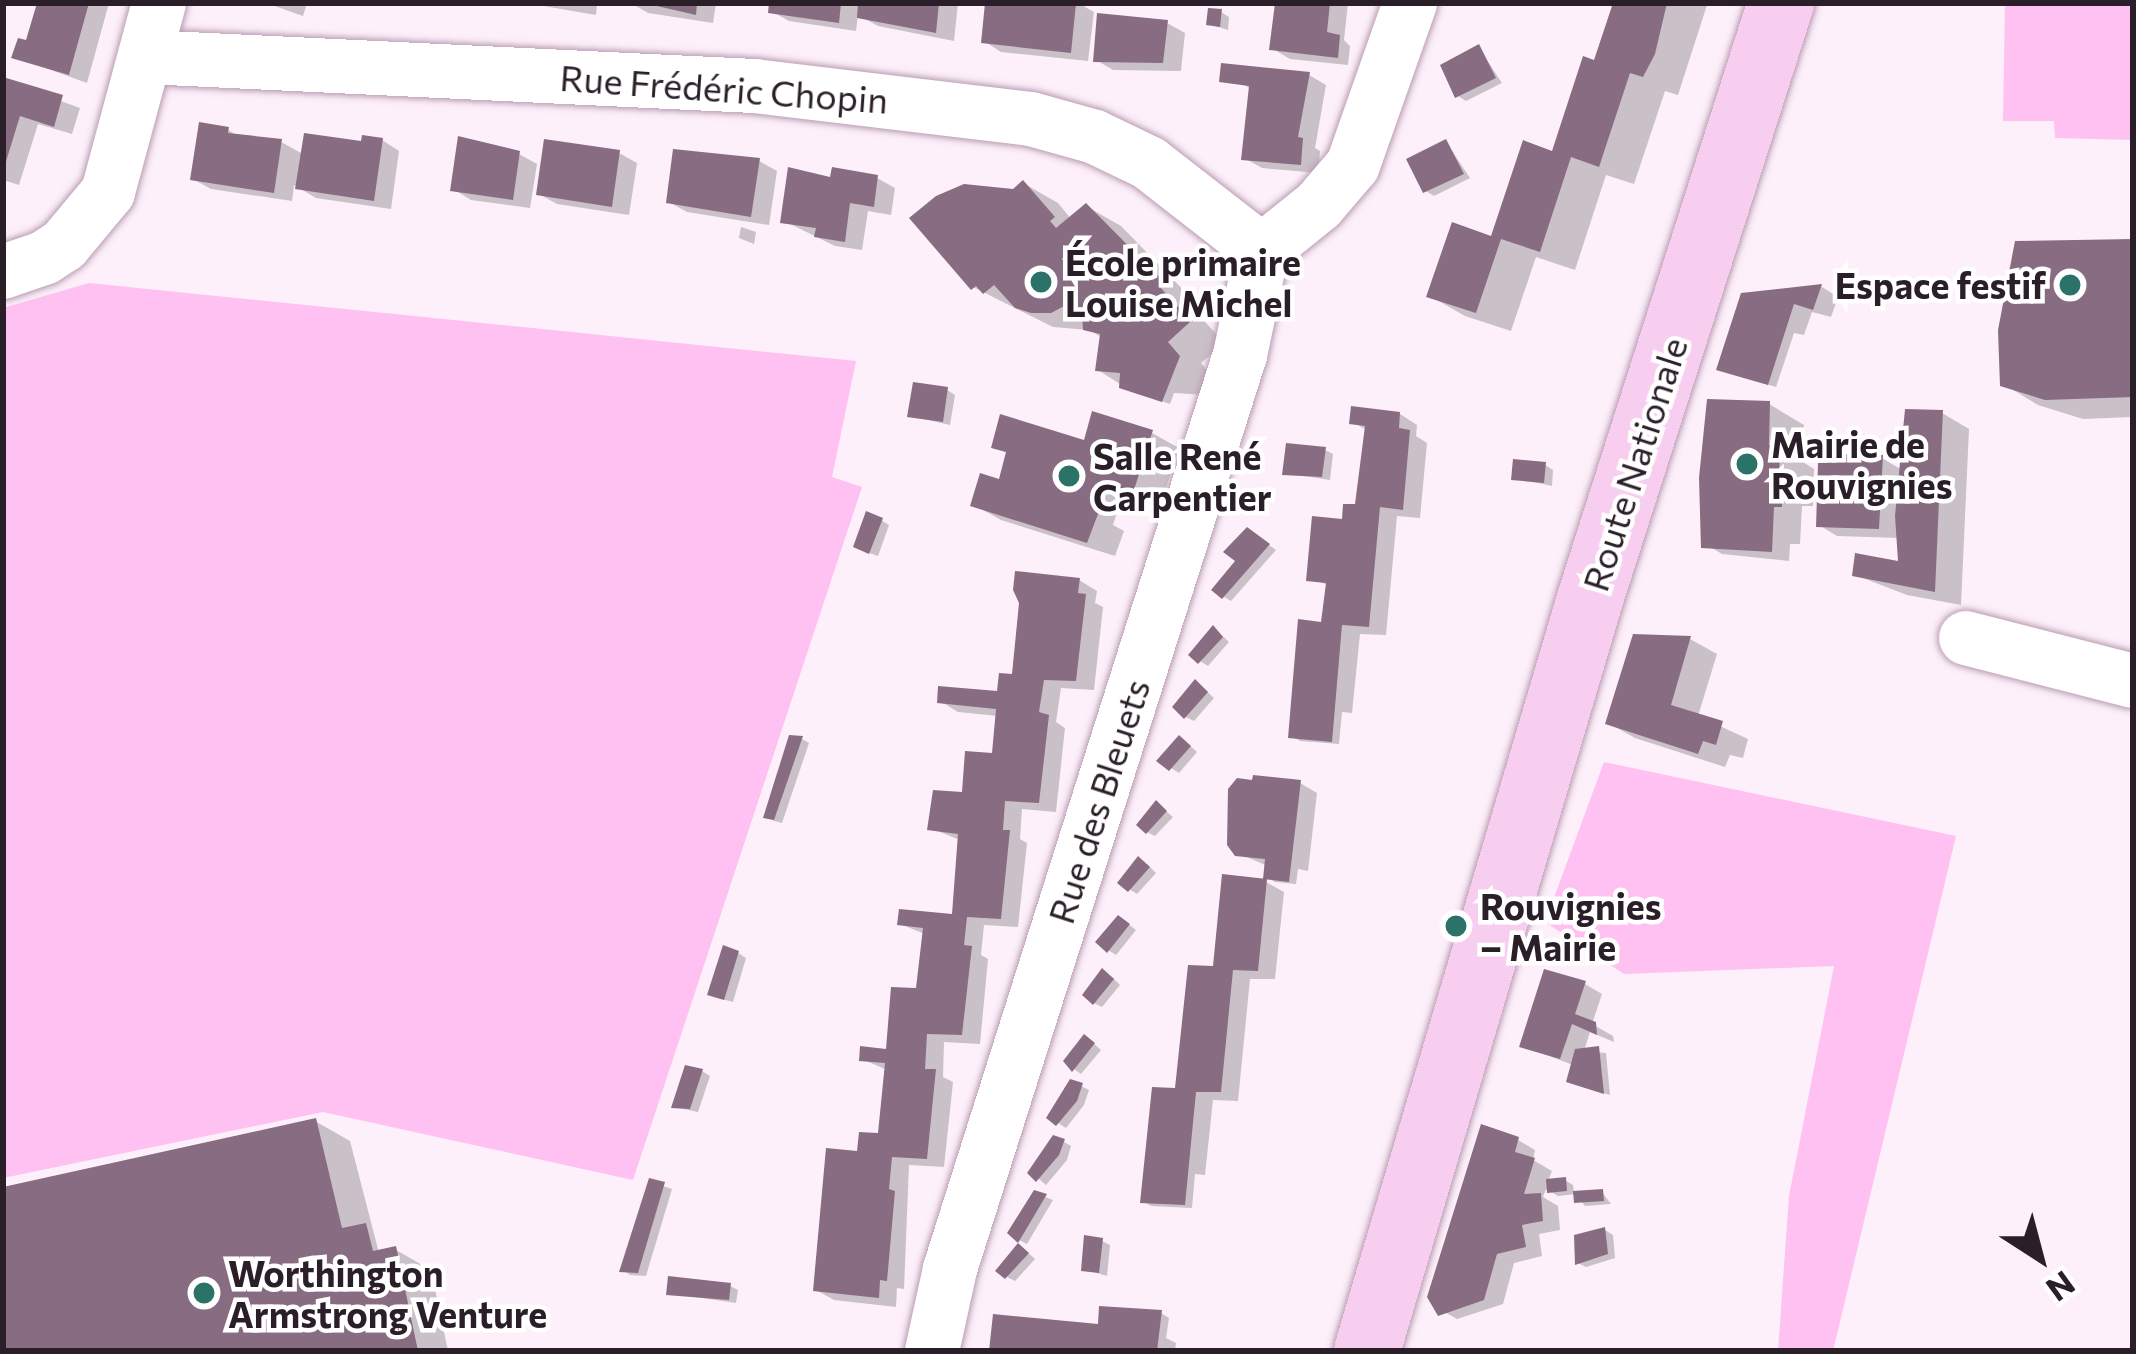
<!DOCTYPE html>
<meta charset="utf-8">
<style>
body{margin:0}
#map{position:relative;width:2136px;height:1354px;overflow:hidden;background:#fdf0fa;font-family:Commissioner,sans-serif}
div>[style]{position:absolute}
[style*='--x']{left:calc(var(--x)*1px);top:calc(var(--y)*1px);width:calc(var(--w)*1px);rotate:calc(var(--a)*1deg)}
.green>*{inset:0;background:#ffc0f2}
.shadow>*{inset:0;background:#0003}
.building>*{inset:0;background:#886c82}
.roads{filter:drop-shadow(0 0 3px #ba9cb3) drop-shadow(0 0 3px #ba9cb3)}
.minor>*{height:54px;margin:-27px;padding:0 27px;transform-origin:27px;border-radius:27px;background:#fff}
.major>*{height:66px;margin:-33px;padding:0 33px;transform-origin:33px;border-radius:33px;background:#f8cef0}
.dots>*{width:33px;height:33px;translate:-50% -50%;box-sizing:border-box;border:6px solid #fff;border-radius:50%}
span{translate:-50% -50%;white-space:nowrap;text-align:center;line-height:1.15;-webkit-text-stroke:9px #fff;paint-order:stroke}
.street-label{font-size:36px;color:#2a1f28}
.poi-label{font-size:36px;color:#2a1f28;font-weight:700}
.left{translate:0 -50%;text-align:left}
.right{translate:-100% -50%;text-align:right}
.frame{position:absolute;inset:0;border:6px solid #2a1f28;pointer-events:none}
.north{position:absolute;left:1980px;top:1198px;width:120px;height:120px;-webkit-text-stroke:9px #fff;paint-order:stroke;rotate:144deg;font-size:33px;font-weight:700;line-height:48px;text-align:center;color:#2a1f28}
.north::after{content:'';display:block;margin:auto;width:42px;height:54px;background:#2a1f28;clip-path:polygon(50% 0,100% 100%,50% 72%,0 100%)}
</style>
<div id="map">
<div class="green">
<i style="clip-path:polygon(2005px 3px,2133px 3px,2133px 140px,2055px 138px,2054px 121px,2003px 121px)"></i>
<i style="clip-path:polygon(89px 283px,856px 361px,832px 477px,862px 487px,633px 1180px,323px 1112px,3px 1178px,3px 308px)"></i>
<i style="clip-path:polygon(1604px 762px,1956px 836px,1833px 1351px,1778px 1351px,1789px 1196px,1834px 966px,1624px 974px,1545px 922px)"></i>
</div>
<div class="shadow">
<i style="clip-path:polygon(40px 3px,109px 3px,87px 83px,15px 57px,28px 44px)"></i>
<i style="clip-path:polygon(266px 3px,307px 3px,303px 16px)"></i>
<i style="clip-path:polygon(530px 3px,597px 3px,596px 15px,532px 4px)"></i>
<i style="clip-path:polygon(631px 3px,716px 3px,713px 23px,648px 13px)"></i>
<i style="clip-path:polygon(772px 3px,958px 3px,954px 41px,878px 26px,858px 15px,856px 31px,789px 21px,771px 11px)"></i>
<i style="clip-path:polygon(988px 3px,1078px 3px,1094px 12px,1088px 61px,1001px 52px,984px 41px)"></i>
<i style="clip-path:polygon(1278px 3px,1348px 3px,1344px 40px,1350px 46px,1348px 65px,1290px 59px,1273px 49px)"></i>
<i style="clip-path:polygon(1616px 3px,1707px 5px,1678px 95px,1665px 91px,1634px 184px,1606px 175px,1575px 270px,1536px 257px,1511px 331px,1465px 316px,1430px 296px,1493px 240px,1554px 154px,1596px 64px)"></i>
<i style="clip-path:polygon(1221px 12px,1229px 17px,1228px 30px,1209px 24px)"></i>
<i style="clip-path:polygon(1167px 23px,1185px 33px,1181px 71px,1113px 70px,1096px 60px)"></i>
<i style="clip-path:polygon(1479px 48px,1502px 83px,1466px 101px,1458px 96px)"></i>
<i style="clip-path:polygon(1226px 74px,1309px 75px,1326px 85px,1315px 148px,1320px 151px,1318px 173px,1262px 168px,1244px 158px,1251px 89px)"></i>
<i style="clip-path:polygon(3px 80px,80px 108px,72px 134px,38px 124px,19px 185px,3px 180px)"></i>
<i style="clip-path:polygon(228px 130px,242px 138px,281px 142px,303px 154px,382px 140px,399px 151px,391px 209px,316px 198px,294px 185px,292px 201px,211px 189px,193px 179px)"></i>
<i style="clip-path:polygon(1446px 142px,1470px 178px,1434px 196px,1426px 191px)"></i>
<i style="clip-path:polygon(619px 153px,637px 163px,629px 215px,557px 204px,539px 194px)"></i>
<i style="clip-path:polygon(519px 154px,537px 164px,530px 208px,471px 200px,453px 189px)"></i>
<i style="clip-path:polygon(759px 161px,777px 171px,769px 225px,687px 212px,669px 202px)"></i>
<i style="clip-path:polygon(877px 178px,895px 188px,891px 215px,868px 211px,862px 250px,835px 246px,784px 221px,833px 180px)"></i>
<i style="clip-path:polygon(1023px 183px,1058px 203px,1071px 219px,1086px 206px,1121px 226px,1196px 303px,1192px 307px,1224px 343px,1201px 363px,1213px 378px,1206px 395px,1174px 393px,1170px 404px,1131px 391px,1098px 370px,1103px 338px,1089px 330px,1053px 327px,973px 287px,1014px 192px)"></i>
<i style="clip-path:polygon(741px 227px,756px 232px,754px 244px,739px 238px)"></i>
<i style="clip-path:polygon(2133px 242px,2133px 417px,2083px 419px,2038px 405px,2003px 384px)"></i>
<i style="clip-path:polygon(1822px 287px,1838px 297px,1831px 317px,1812px 312px,1804px 335px,1794px 333px,1776px 387px,1728px 373px,1744px 296px)"></i>
<i style="clip-path:polygon(947px 390px,955px 395px,950px 425px,911px 416px)"></i>
<i style="clip-path:polygon(1769px 404px,1804px 425px,1803px 462px,1814px 469px,1813px 506px,1802px 506px,1800px 544px,1790px 544px,1789px 561px,1722px 554px,1705px 544px)"></i>
<i style="clip-path:polygon(1942px 413px,1969px 429px,1961px 605px,1907px 595px,1855px 575px,1901px 564px,1900px 538px,1837px 536px,1819px 525px,1882px 458px,1902px 470px)"></i>
<i style="clip-path:polygon(1400px 414px,1417px 425px,1416px 436px,1427px 443px,1420px 518px,1397px 516px,1386px 635px,1360px 634px,1352px 713px,1342px 712px,1339px 744px,1300px 741px,1292px 736px,1324px 625px,1329px 585px,1309px 579px,1358px 507px,1368px 431px,1353px 422px)"></i>
<i style="clip-path:polygon(1152px 433px,1179px 448px,1160px 506px,1123px 493px,1113px 525px,1124px 531px,1115px 556px,1001px 520px,974px 505px,1001px 482px,1009px 454px,995px 446px,1086px 444px)"></i>
<i style="clip-path:polygon(1325px 450px,1333px 454px,1330px 480px,1285px 473px)"></i>
<i style="clip-path:polygon(1545px 465px,1553px 470px,1552px 486px,1514px 478px)"></i>
<i style="clip-path:polygon(881px 520px,889px 525px,878px 556px,864px 551px)"></i>
<i style="clip-path:polygon(1255px 535px,1276px 550px,1231px 601px,1224px 597px)"></i>
<i style="clip-path:polygon(1079px 580px,1097px 591px,1095px 603px,1103px 607px,1094px 690px,1061px 688px,1056px 722px,1065px 728px,1056px 812px,1022px 809px,1020px 839px,1027px 843px,1018px 927px,984px 925px,981px 955px,988px 959px,980px 1044px,944px 1042px,943px 1077px,953px 1082px,944px 1167px,909px 1165px,904px 1289px,897px 1288px,896px 1307px,834px 1300px,816px 1290px,860px 1154px,881px 1137px,887px 1070px,862px 1059px,888px 1052px,916px 992px,925px 934px,900px 924px,954px 917px,960px 840px,930px 828px,965px 798px,995px 756px,998px 716px,958px 712px,940px 701px,1000px 695px)"></i>
<i style="clip-path:polygon(1214px 628px,1229px 642px,1208px 666px,1200px 661px)"></i>
<i style="clip-path:polygon(1636px 637px,1690px 639px,1717px 654px,1698px 716px,1748px 739px,1743px 758px,1730px 755px,1725px 767px,1635px 738px,1608px 723px)"></i>
<i style="clip-path:polygon(1203px 688px,1214px 698px,1194px 721px,1186px 717px)"></i>
<i style="clip-path:polygon(802px 739px,809px 743px,782px 823px,774px 821px,766px 817px)"></i>
<i style="clip-path:polygon(1188px 744px,1197px 752px,1179px 773px,1171px 768px)"></i>
<i style="clip-path:polygon(1300px 783px,1317px 793px,1308px 871px,1298px 869px,1296px 884px,1275px 882px,1266px 877px,1268px 866px,1237px 853px)"></i>
<i style="clip-path:polygon(1157px 804px,1173px 817px,1155px 836px,1147px 832px)"></i>
<i style="clip-path:polygon(1147px 864px,1156px 873px,1137px 894px,1129px 889px)"></i>
<i style="clip-path:polygon(1266px 882px,1284px 892px,1275px 979px,1250px 979px,1238px 1101px,1213px 1100px,1205px 1175px,1195px 1174px,1192px 1208px,1151px 1206px,1143px 1201px,1178px 1091px)"></i>
<i style="clip-path:polygon(1127px 923px,1136px 930px,1116px 955px,1108px 950px)"></i>
<i style="clip-path:polygon(738px 953px,746px 958px,733px 1002px,718px 998px)"></i>
<i style="clip-path:polygon(1111px 976px,1120px 985px,1102px 1007px,1094px 1003px)"></i>
<i style="clip-path:polygon(1585px 984px,1602px 994px,1592px 1024px,1613px 1036px,1614px 1042px,1590px 1032px,1584px 1051px,1606px 1053px,1610px 1095px,1577px 1085px,1573px 1065px,1523px 1046px)"></i>
<i style="clip-path:polygon(1092px 1042px,1101px 1050px,1081px 1074px,1074px 1069px)"></i>
<i style="clip-path:polygon(702px 1071px,710px 1076px,698px 1112px,674px 1107px)"></i>
<i style="clip-path:polygon(1081px 1086px,1089px 1090px,1084px 1105px,1066px 1128px,1058px 1123px)"></i>
<i style="clip-path:polygon(315px 1121px,350px 1141px,379px 1253px,396px 1250px,431px 1270px,448px 1351px,3px 1351px,3px 1190px)"></i>
<i style="clip-path:polygon(1518px 1140px,1535px 1150px,1533px 1160px,1552px 1171px,1548px 1181px,1565px 1180px,1573px 1185px,1574px 1194px,1602px 1192px,1611px 1204px,1585px 1206px,1576px 1194px,1558px 1196px,1546px 1189px,1543px 1197px,1558px 1206px,1560px 1230px,1539px 1234px,1542px 1256px,1514px 1263px,1503px 1304px,1457px 1319px,1439px 1309px)"></i>
<i style="clip-path:polygon(1064px 1142px,1071px 1146px,1067px 1160px,1046px 1185px,1031px 1172px)"></i>
<i style="clip-path:polygon(651px 1182px,672px 1189px,646px 1276px,630px 1275px,623px 1270px)"></i>
<i style="clip-path:polygon(1035px 1193px,1053px 1200px,1027px 1244px,1019px 1240px)"></i>
<i style="clip-path:polygon(1605px 1230px,1613px 1235px,1615px 1258px,1586px 1267px,1578px 1263px)"></i>
<i style="clip-path:polygon(1102px 1241px,1110px 1245px,1107px 1276px,1084px 1269px)"></i>
<i style="clip-path:polygon(1026px 1251px,1035px 1259px,1015px 1281px,1007px 1277px)"></i>
<i style="clip-path:polygon(730px 1286px,738px 1290px,736px 1303px,669px 1293px)"></i>
<i style="clip-path:polygon(1161px 1313px,1169px 1318px,1166px 1338px,1176px 1343px,1175px 1351px,992px 1351px)"></i>
</div>
<div class="building">
<i style="clip-path:polygon(37px 3px,89px 3px,69px 75px,11px 58px,18px 38px,26px 40px)"></i>
<i style="clip-path:polygon(644px 3px,697px 3px,696px 15px)"></i>
<i style="clip-path:polygon(769px 3px,841px 3px,839px 23px,768px 13px)"></i>
<i style="clip-path:polygon(858px 3px,939px 3px,936px 33px,857px 18px)"></i>
<i style="clip-path:polygon(985px 3px,1076px 3px,1071px 53px,981px 43px)"></i>
<i style="clip-path:polygon(1275px 3px,1330px 3px,1327px 32px,1340px 35px,1338px 58px,1269px 50px)"></i>
<i style="clip-path:polygon(1613px 3px,1667px 3px,1655px 54px,1643px 77px,1630px 73px,1599px 167px,1571px 157px,1540px 252px,1501px 239px,1476px 313px,1426px 297px,1452px 222px,1491px 236px,1523px 140px,1552px 151px,1583px 56px,1594px 60px)"></i>
<i style="clip-path:polygon(1208px 8px,1222px 9px,1220px 27px,1206px 25px)"></i>
<i style="clip-path:polygon(1097px 13px,1168px 20px,1163px 63px,1093px 62px)"></i>
<i style="clip-path:polygon(1479px 44px,1496px 78px,1455px 98px,1440px 65px)"></i>
<i style="clip-path:polygon(1221px 63px,1310px 72px,1298px 137px,1303px 138px,1301px 165px,1241px 160px,1249px 86px,1219px 82px)"></i>
<i style="clip-path:polygon(3px 77px,63px 95px,54px 127px,20px 116px,4px 168px)"></i>
<i style="clip-path:polygon(199px 122px,229px 127px,228px 133px,282px 139px,274px 193px,190px 180px)"></i>
<i style="clip-path:polygon(304px 133px,361px 141px,362px 135px,383px 138px,374px 201px,295px 189px)"></i>
<i style="clip-path:polygon(458px 136px,520px 151px,513px 200px,450px 191px)"></i>
<i style="clip-path:polygon(544px 139px,620px 150px,612px 207px,536px 195px)"></i>
<i style="clip-path:polygon(1446px 139px,1464px 174px,1423px 193px,1406px 159px)"></i>
<i style="clip-path:polygon(673px 149px,760px 158px,751px 217px,666px 203px)"></i>
<i style="clip-path:polygon(788px 167px,830px 177px,832px 167px,878px 175px,874px 207px,850px 203px,845px 242px,814px 237px,816px 228px,780px 223px)"></i>
<i style="clip-path:polygon(1023px 180px,1055px 217px,1050px 221px,1056px 228px,1086px 203px,1164px 282px,1159px 286px,1191px 321px,1168px 342px,1180px 356px,1162px 402px,1119px 388px,1120px 373px,1095px 371px,1100px 334px,1083px 330px,1082px 313px,1072px 302px,1051px 313px,1031px 313px,1015px 308px,994px 285px,983px 294px,976px 286px,971px 290px,909px 218px,936px 196px,964px 184px,1013px 189px)"></i>
<i style="clip-path:polygon(2133px 239px,2133px 397px,2045px 400px,2000px 386px,1998px 330px,2015px 241px)"></i>
<i style="clip-path:polygon(1822px 284px,1813px 310px,1794px 304px,1768px 385px,1716px 370px,1741px 293px)"></i>
<i style="clip-path:polygon(913px 382px,948px 387px,943px 422px,907px 417px)"></i>
<i style="clip-path:polygon(1707px 399px,1770px 401px,1769px 445px,1780px 446px,1779px 483px,1783px 483px,1782px 507px,1774px 507px,1772px 552px,1701px 548px,1699px 478px)"></i>
<i style="clip-path:polygon(1351px 406px,1400px 412px,1399px 428px,1410px 430px,1403px 510px,1380px 507px,1369px 627px,1342px 625px,1332px 742px,1288px 738px,1298px 619px,1321px 622px,1326px 583px,1306px 581px,1312px 516px,1342px 519px,1343px 504px,1355px 504px,1365px 426px,1349px 424px)"></i>
<i style="clip-path:polygon(1905px 409px,1943px 410px,1935px 592px,1852px 576px,1855px 553px,1898px 561px,1895px 516px)"></i>
<i style="clip-path:polygon(1092px 411px,1153px 430px,1133px 493px,1109px 485px,1087px 543px,970px 506px,980px 473px,999px 479px,1006px 452px,991px 448px,1000px 414px,1084px 440px)"></i>
<i style="clip-path:polygon(1286px 443px,1326px 447px,1322px 477px,1282px 475px)"></i>
<i style="clip-path:polygon(1837px 454px,1883px 455px,1879px 529px,1816px 527px,1818px 463px,1837px 462px)"></i>
<i style="clip-path:polygon(1513px 459px,1546px 462px,1544px 483px,1511px 480px)"></i>
<i style="clip-path:polygon(866px 511px,883px 518px,869px 554px,853px 547px)"></i>
<i style="clip-path:polygon(1247px 527px,1270px 544px,1222px 599px,1211px 590px,1235px 561px,1223px 552px)"></i>
<i style="clip-path:polygon(1015px 571px,1080px 578px,1078px 593px,1086px 594px,1076px 681px,1044px 680px,1039px 712px,1049px 715px,1039px 803px,1005px 801px,1003px 830px,1010px 830px,1001px 919px,967px 917px,964px 945px,972px 946px,962px 1035px,927px 1034px,925px 1069px,936px 1069px,927px 1159px,892px 1157px,889px 1189px,895px 1191px,887px 1281px,880px 1280px,879px 1298px,813px 1291px,826px 1148px,857px 1151px,859px 1132px,878px 1133px,885px 1063px,859px 1061px,860px 1046px,886px 1049px,891px 987px,916px 988px,923px 928px,897px 925px,899px 909px,952px 914px,958px 834px,927px 830px,933px 790px,962px 792px,965px 751px,992px 753px,996px 709px,937px 703px,938px 686px,997px 691px,999px 673px,1012px 674px,1019px 603px,1013px 590px)"></i>
<i style="clip-path:polygon(1213px 625px,1223px 637px,1198px 664px,1188px 655px)"></i>
<i style="clip-path:polygon(1633px 634px,1691px 636px,1671px 705px,1723px 721px,1716px 745px,1703px 741px,1698px 754px,1605px 724px)"></i>
<i style="clip-path:polygon(1195px 679px,1208px 692px,1184px 719px,1172px 707px)"></i>
<i style="clip-path:polygon(789px 735px,803px 736px,774px 820px,763px 818px)"></i>
<i style="clip-path:polygon(1179px 735px,1191px 746px,1169px 771px,1156px 761px)"></i>
<i style="clip-path:polygon(1253px 775px,1301px 780px,1289px 882px,1263px 879px,1265px 859px,1235px 856px,1227px 845px,1228px 789px,1237px 778px,1252px 780px)"></i>
<i style="clip-path:polygon(1156px 800px,1167px 811px,1146px 834px,1136px 825px)"></i>
<i style="clip-path:polygon(1138px 856px,1150px 867px,1128px 892px,1117px 883px)"></i>
<i style="clip-path:polygon(1222px 874px,1267px 879px,1258px 971px,1233px 970px,1221px 1092px,1196px 1092px,1185px 1205px,1140px 1203px,1152px 1087px,1175px 1088px,1188px 965px,1213px 966px)"></i>
<i style="clip-path:polygon(1118px 915px,1130px 924px,1107px 953px,1095px 942px)"></i>
<i style="clip-path:polygon(723px 945px,739px 951px,724px 1000px,707px 995px)"></i>
<i style="clip-path:polygon(1102px 968px,1114px 979px,1093px 1005px,1082px 995px)"></i>
<i style="clip-path:polygon(1544px 969px,1586px 981px,1575px 1014px,1596px 1022px,1597px 1035px,1572px 1024px,1560px 1059px,1519px 1047px)"></i>
<i style="clip-path:polygon(1084px 1034px,1095px 1043px,1072px 1072px,1063px 1061px)"></i>
<i style="clip-path:polygon(1599px 1046px,1604px 1094px,1566px 1082px,1575px 1049px)"></i>
<i style="clip-path:polygon(685px 1065px,703px 1069px,690px 1109px,671px 1108px)"></i>
<i style="clip-path:polygon(1070px 1079px,1083px 1083px,1077px 1101px,1056px 1126px,1046px 1118px)"></i>
<i style="clip-path:polygon(316px 1118px,342px 1228px,366px 1223px,373px 1251px,396px 1246px,418px 1351px,3px 1351px,3px 1187px)"></i>
<i style="clip-path:polygon(1481px 1124px,1519px 1137px,1515px 1152px,1535px 1158px,1524px 1194px,1541px 1193px,1543px 1221px,1522px 1225px,1526px 1247px,1497px 1254px,1484px 1300px,1438px 1316px,1427px 1297px)"></i>
<i style="clip-path:polygon(1053px 1135px,1065px 1139px,1059px 1155px,1036px 1182px,1027px 1173px)"></i>
<i style="clip-path:polygon(1566px 1177px,1567px 1191px,1547px 1193px,1546px 1179px)"></i>
<i style="clip-path:polygon(649px 1178px,665px 1182px,638px 1273px,619px 1272px)"></i>
<i style="clip-path:polygon(1603px 1189px,1604px 1201px,1574px 1203px,1573px 1191px)"></i>
<i style="clip-path:polygon(1034px 1190px,1047px 1194px,1018px 1243px,1007px 1233px)"></i>
<i style="clip-path:polygon(1605px 1227px,1608px 1254px,1575px 1265px,1574px 1235px)"></i>
<i style="clip-path:polygon(1084px 1235px,1103px 1238px,1099px 1273px,1081px 1271px)"></i>
<i style="clip-path:polygon(1018px 1243px,1029px 1253px,1005px 1279px,995px 1271px)"></i>
<i style="clip-path:polygon(668px 1276px,731px 1283px,729px 1300px,666px 1295px)"></i>
<i style="clip-path:polygon(1099px 1306px,1162px 1310px,1157px 1351px,989px 1351px,993px 1314px,1098px 1324px)"></i>
</div>
<div class="roads">
<div class="minor">
<i style="--x:146;--y:57;--w:609;--a:2.73"></i>
<i style="--x:754;--y:86;--w:279;--a:6.8"></i>
<i style="--x:1031;--y:119;--w:66;--a:15.7"></i>
<i style="--x:1095;--y:137;--w:60;--a:25.7"></i>
<i style="--x:1149;--y:163;--w:143;--a:37.9"></i>
<i style="--x:1262;--y:251;--w:73;--a:-38.9"></i>
<i style="--x:1319;--y:205;--w:52;--a:-49.6"></i>
<i style="--x:1353;--y:165;--w:172;--a:-70.6"></i>
<i style="--x:3;--y:272;--w:43;--a:-18.9"></i>
<i style="--x:44;--y:258;--w:24;--a:-33"></i>
<i style="--x:64;--y:245;--w:69;--a:-50.3"></i>
<i style="--x:108;--y:192;--w:196;--a:-74.9"></i>
<i style="--x:1966;--y:638;--w:172;--a:14.4"></i>
<i style="--x:932;--y:1351;--w:84;--a:-77.6"></i>
<i style="--x:950;--y:1269;--w:959;--a:-72.4"></i>
<i style="--x:1240;--y:355;--w:106;--a:-78.1"></i>
</div>
<div class="major">
<i style="--x:1367;--y:1351;--w:784;--a:-73.48"></i>
<i style="--x:1590;--y:599;--w:626;--a:-72.23"></i>
</div>
</div>
<div class="dots">
<i style="left:1041px;top:282px;background:#2b7269"></i>
<i style="left:2070px;top:285px;background:#2b7269"></i>
<i style="left:1747px;top:464px;background:#2b7269"></i>
<i style="left:1069px;top:476px;background:#2b7269"></i>
<i style="left:1456px;top:926px;background:#2b7269"></i>
<i style="left:204px;top:1293px;background:#2b7269"></i>
</div>
<div class="street-label">
<span style="left:724px;top:88px;rotate:4deg">Rue Frédéric Chopin</span>
<span style="left:1634px;top:464px;rotate:-72deg">Route Nationale</span>
<span style="left:1098px;top:801px;rotate:-72deg">Rue des Bleuets</span>
</div>
<div class="poi-label">
<span class="left" style="left:1065px;top:282px">École primaire<br>Louise Michel</span>
<span class="right" style="left:2046px;top:285px">Espace festif</span>
<span class="left" style="left:1771px;top:464px">Mairie de<br>Rouvignies</span>
<span class="left" style="left:1093px;top:476px">Salle René<br>Carpentier</span>
<span class="left" style="left:1480px;top:926px">Rouvignies<br>– Mairie</span>
<span class="left" style="left:228px;top:1293px">Worthington<br>Armstrong Venture</span>
</div>
<div class="frame"></div>
<div class="north">N</div>
</div>
